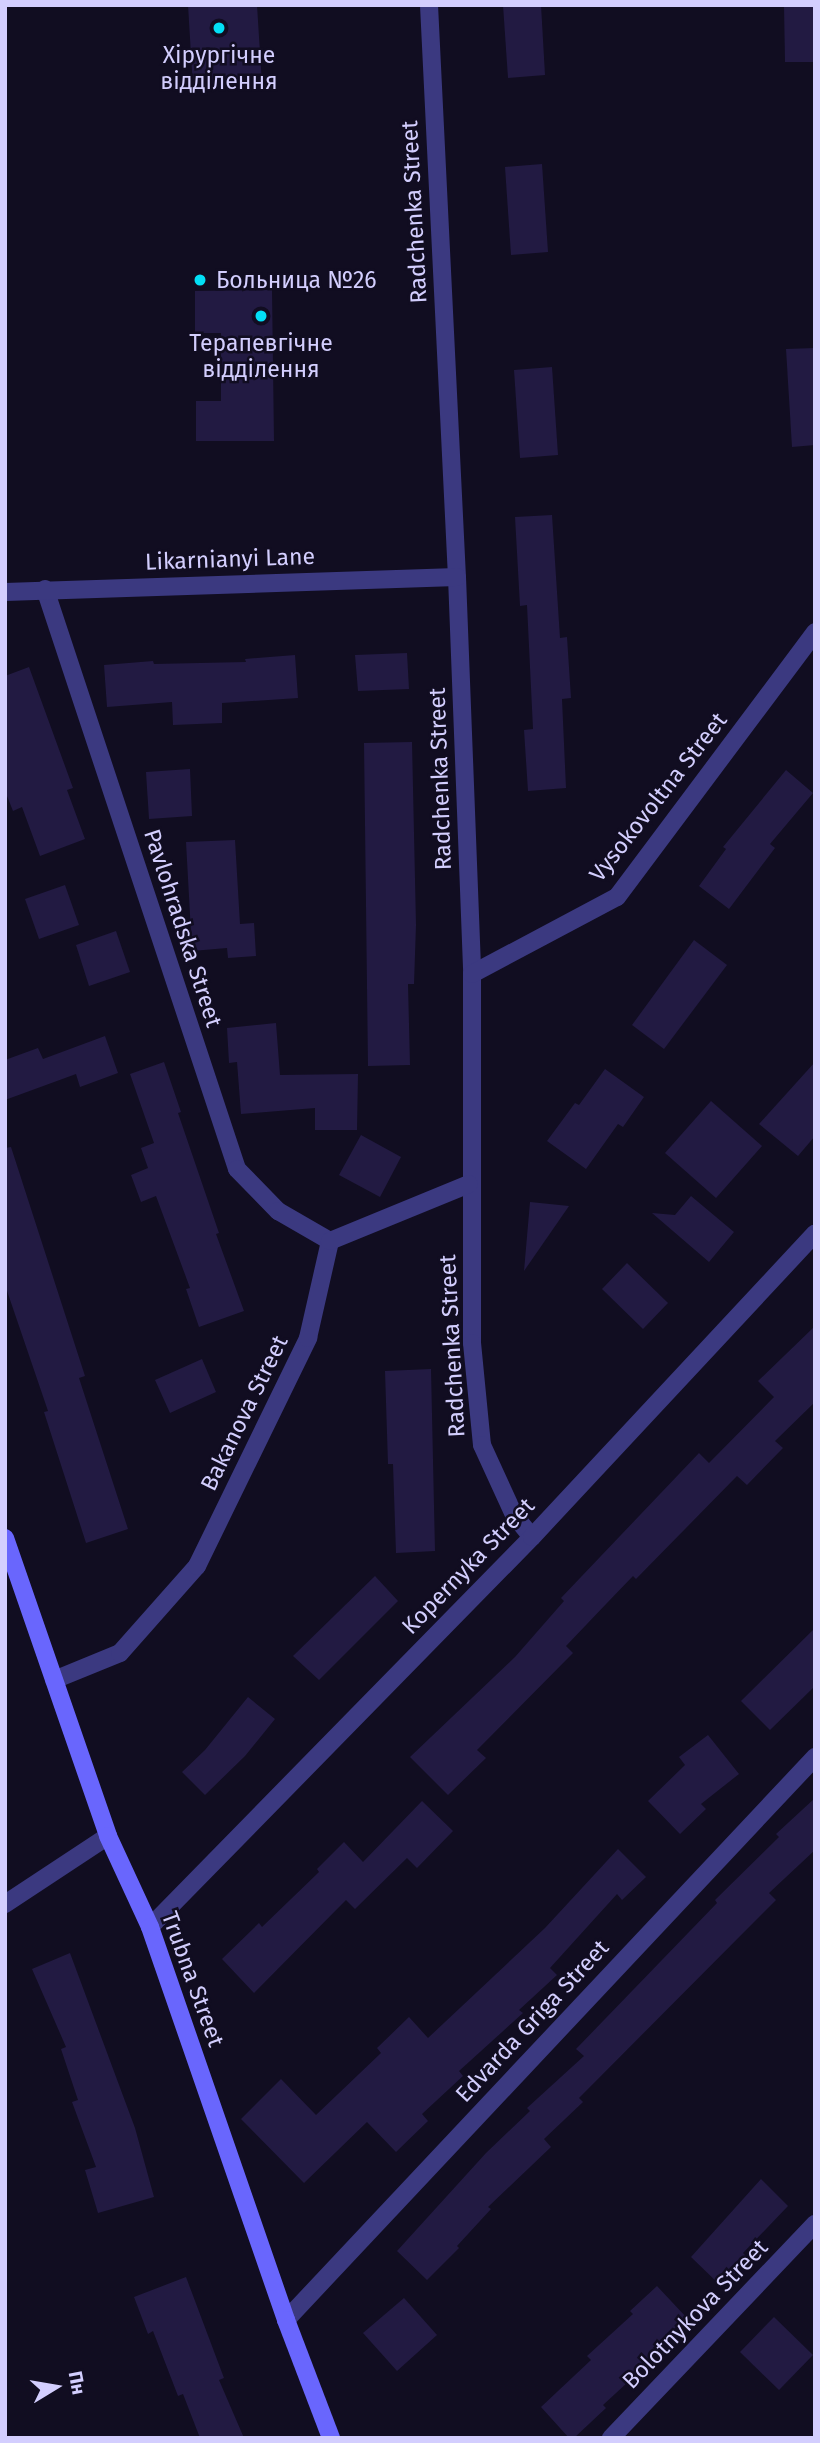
<!DOCTYPE html>
<meta charset="utf-8">
<style>
body{margin:0}
#map{position:relative;width:820px;height:2443px;overflow:hidden;background:#110d21;font-family:"Fira Sans",sans-serif}
div>[style]{position:absolute}
[style*='--x']{left:calc(var(--x)*1px);top:calc(var(--y)*1px);width:calc(var(--w)*1px);rotate:calc(var(--a)*1deg)}
.building>*{inset:0;background:#221a42}
.street>*{height:18px;margin:-9px;padding:0 9px;transform-origin:9px;border-radius:9px;background:#3b3980}
.secondary>*{height:18px;margin:-9px;padding:0 9px;transform-origin:9px;border-radius:9px;background:#6966fd}
.dots>*{width:19px;height:19px;translate:-50% -50%;box-sizing:border-box;border:4px solid #110d21;border-radius:50%}
span{translate:-50% -50%;white-space:nowrap;text-align:center;line-height:1.15;-webkit-text-stroke:5px #110d21;paint-order:stroke}
.poi-label{font-size:23px;color:#d3cefe}
.left{translate:0 -50%;text-align:left}
.street-label{font-size:23px;color:#d3cefe}
.frame{position:absolute;inset:0;border:7px solid #d3cefe;pointer-events:none}
.north{position:absolute;left:21px;top:2352px;width:70px;height:70px;-webkit-text-stroke:5px #110d21;paint-order:stroke;rotate:79deg;font-size:19px;font-weight:700;line-height:28px;text-align:center;color:#d3cefe}
.north::after{content:'';display:block;margin:auto;width:24px;height:32px;background:#d3cefe;clip-path:polygon(50% 0,100% 100%,50% 72%,0 100%)}
</style>
<div id="map">
<div class="building">
<i style="clip-path:polygon(188px 5px,257px 5px,262px 84px,193px 88px)"></i>
<i style="clip-path:polygon(503px 5px,541px 5px,545px 75px,508px 78px)"></i>
<i style="clip-path:polygon(784px 5px,815px 5px,815px 62px,785px 62px)"></i>
<i style="clip-path:polygon(542px 164px,548px 252px,511px 255px,505px 167px)"></i>
<i style="clip-path:polygon(272px 290px,274px 441px,196px 441px,196px 401px,221px 401px,221px 333px,195px 333px,195px 291px)"></i>
<i style="clip-path:polygon(815px 348px,815px 445px,792px 447px,786px 349px)"></i>
<i style="clip-path:polygon(552px 367px,558px 455px,520px 458px,514px 370px)"></i>
<i style="clip-path:polygon(552px 515px,560px 638px,567px 637px,571px 698px,562px 699px,566px 788px,528px 791px,524px 730px,533px 729px,527px 605px,520px 606px,515px 517px)"></i>
<i style="clip-path:polygon(407px 653px,409px 689px,358px 691px,355px 655px)"></i>
<i style="clip-path:polygon(295px 655px,298px 698px,222px 703px,222px 723px,173px 725px,172px 702px,107px 707px,104px 665px,153px 661px,154px 664px,246px 662px,245px 659px)"></i>
<i style="clip-path:polygon(29px 667px,73px 788px,67px 790px,85px 839px,40px 856px,22px 807px,13px 811px,5px 791px,5px 676px)"></i>
<i style="clip-path:polygon(412px 742px,416px 925px,414px 984px,408px 984px,410px 1065px,368px 1066px,364px 743px)"></i>
<i style="clip-path:polygon(190px 769px,192px 816px,149px 819px,146px 772px)"></i>
<i style="clip-path:polygon(786px 770px,813px 793px,770px 844px,775px 848px,729px 909px,699px 886px,726px 849px,723px 847px)"></i>
<i style="clip-path:polygon(235px 840px,240px 924px,254px 923px,256px 956px,228px 958px,227px 948px,192px 951px,186px 842px)"></i>
<i style="clip-path:polygon(65px 885px,79px 925px,39px 939px,25px 899px)"></i>
<i style="clip-path:polygon(116px 931px,130px 972px,89px 986px,76px 945px)"></i>
<i style="clip-path:polygon(694px 940px,727px 965px,664px 1049px,632px 1025px)"></i>
<i style="clip-path:polygon(276px 1023px,280px 1075px,358px 1074px,357px 1130px,315px 1130px,315px 1108px,241px 1114px,237px 1062px,229px 1063px,227px 1028px)"></i>
<i style="clip-path:polygon(105px 1036px,118px 1073px,80px 1087px,76px 1074px,5px 1100px,5px 1060px,38px 1048px,43px 1059px)"></i>
<i style="clip-path:polygon(164px 1062px,181px 1112px,178px 1113px,219px 1233px,216px 1234px,244px 1311px,199px 1327px,186px 1289px,190px 1288px,156px 1196px,141px 1202px,131px 1175px,148px 1168px,141px 1148px,154px 1143px,130px 1074px)"></i>
<i style="clip-path:polygon(815px 1062px,815px 1136px,798px 1156px,759px 1124px)"></i>
<i style="clip-path:polygon(605px 1069px,644px 1097px,623px 1127px,618px 1124px,586px 1169px,547px 1141px,575px 1103px,579px 1105px)"></i>
<i style="clip-path:polygon(711px 1101px,762px 1146px,716px 1198px,665px 1153px)"></i>
<i style="clip-path:polygon(361px 1135px,401px 1157px,380px 1197px,339px 1175px)"></i>
<i style="clip-path:polygon(11px 1147px,85px 1376px,79px 1378px,128px 1529px,86px 1543px,44px 1412px,48px 1411px,5px 1285px,5px 1148px)"></i>
<i style="clip-path:polygon(691px 1196px,734px 1232px,709px 1262px,652px 1213px,675px 1215px)"></i>
<i style="clip-path:polygon(530px 1202px,569px 1206px,524px 1271px)"></i>
<i style="clip-path:polygon(627px 1263px,668px 1303px,643px 1329px,602px 1289px)"></i>
<i style="clip-path:polygon(815px 1326px,815px 1402px,775px 1441px,783px 1448px,747px 1485px,737px 1476px,636px 1579px,633px 1576px,607px 1603px,566px 1646px,573px 1653px,477px 1750px,486px 1758px,448px 1795px,410px 1757px,515px 1657px,564px 1601px,561px 1598px,699px 1453px,709px 1463px,774px 1397px,758px 1381px)"></i>
<i style="clip-path:polygon(202px 1359px,216px 1392px,170px 1413px,155px 1380px)"></i>
<i style="clip-path:polygon(431px 1369px,435px 1551px,396px 1553px,393px 1464px,388px 1464px,385px 1371px)"></i>
<i style="clip-path:polygon(375px 1576px,398px 1601px,319px 1680px,293px 1656px)"></i>
<i style="clip-path:polygon(815px 1628px,815px 1686px,770px 1730px,741px 1701px)"></i>
<i style="clip-path:polygon(248px 1697px,275px 1719px,245px 1756px,205px 1795px,182px 1772px,205px 1750px)"></i>
<i style="clip-path:polygon(708px 1735px,739px 1774px,701px 1804px,706px 1809px,680px 1834px,648px 1801px,685px 1765px,679px 1757px)"></i>
<i style="clip-path:polygon(815px 1798px,815px 1850px,769px 1893px,776px 1900px,579px 2098px,583px 2102px,544px 2139px,551px 2147px,488px 2207px,491px 2209px,457px 2246px,459px 2248px,427px 2280px,397px 2251px,486px 2153px,530px 2111px,527px 2108px,584px 2056px,576px 2049px,717px 1903px,715px 1900px,779px 1837px,776px 1834px)"></i>
<i style="clip-path:polygon(422px 1801px,453px 1831px,417px 1868px,407px 1858px,355px 1909px,346px 1900px,254px 1993px,222px 1959px,259px 1923px,262px 1927px,319px 1872px,317px 1869px,344px 1842px,363px 1862px)"></i>
<i style="clip-path:polygon(618px 1849px,646px 1877px,622px 1900px,617px 1894px,550px 1968px,557px 1975px,519px 2010px,523px 2013px,459px 2071px,463px 2076px,422px 2114px,428px 2121px,396px 2152px,367px 2122px,304px 2183px,241px 2119px,281px 2079px,316px 2115px,381px 2053px,377px 2048px,409px 2017px,428px 2038px,545px 1928px)"></i>
<i style="clip-path:polygon(70px 1953px,135px 2128px,154px 2197px,98px 2213px,85px 2170px,96px 2167px,72px 2102px,78px 2100px,61px 2049px,66px 2047px,32px 1969px)"></i>
<i style="clip-path:polygon(761px 2179px,788px 2206px,743px 2253px,749px 2259px,722px 2287px,691px 2257px)"></i>
<i style="clip-path:polygon(186px 2277px,224px 2378px,219px 2380px,244px 2438px,200px 2438px,183px 2394px,178px 2396px,153px 2331px,148px 2334px,134px 2297px)"></i>
<i style="clip-path:polygon(657px 2286px,686px 2317px,649px 2354px,653px 2359px,603px 2405px,606px 2408px,574px 2438px,569px 2438px,541px 2407px,591px 2360px,587px 2356px,633px 2314px,630px 2311px)"></i>
<i style="clip-path:polygon(404px 2298px,437px 2335px,397px 2371px,363px 2333px)"></i>
<i style="clip-path:polygon(774px 2317px,813px 2355px,779px 2390px,740px 2352px)"></i>
</div>
<div class="street">
<i style="--x:429;--y:5;--w:573;--a:87.2"></i>
<i style="--x:457;--y:577;--w:397;--a:87.8"></i>
<i style="--x:472;--y:974;--w:369;--a:90"></i>
<i style="--x:472;--y:1343;--w:102;--a:84.4"></i>
<i style="--x:482;--y:1445;--w:77;--a:65.4"></i>
<i style="--x:514;--y:1515;--w:28;--a:51"></i>
<i style="--x:45;--y:589;--w:611;--a:71.68"></i>
<i style="--x:237;--y:1169;--w:59;--a:45.7"></i>
<i style="--x:278;--y:1211;--w:60;--a:30"></i>
<i style="--x:5;--y:592;--w:452;--a:-1.9"></i>
<i style="--x:472;--y:974;--w:164;--a:-28"></i>
<i style="--x:617;--y:897;--w:331;--a:-53.2"></i>
<i style="--x:54;--y:1680;--w:71;--a:-22.2"></i>
<i style="--x:120;--y:1653;--w:116;--a:-48.5"></i>
<i style="--x:197;--y:1566;--w:254;--a:-64"></i>
<i style="--x:308;--y:1338;--w:99;--a:-77.2"></i>
<i style="--x:330;--y:1241;--w:150;--a:-22.3"></i>
<i style="--x:5;--y:1904;--w:123;--a:-33.4"></i>
<i style="--x:150;--y:1927;--w:546;--a:-45.59"></i>
<i style="--x:532;--y:1537;--w:415;--a:-47"></i>
<i style="--x:286;--y:2320;--w:773;--a:-46.78"></i>
<i style="--x:611;--y:2438;--w:296;--a:-46.4"></i>
</div>
<div class="secondary">
<i style="--x:5;--y:1538;--w:315;--a:70.9"></i>
<i style="--x:108;--y:1836;--w:100;--a:65.2"></i>
<i style="--x:150;--y:1927;--w:416;--a:70.9"></i>
<i style="--x:286;--y:2320;--w:126;--a:69.1"></i>
</div>
<div class="dots">
<i style="left:219px;top:28px;background:#03dff6"></i>
<i style="left:200px;top:280px;background:#03dff6"></i>
<i style="left:261px;top:316px;background:#03dff6"></i>
</div>
<div class="poi-label">
<span style="left:219px;top:68px">Хірургічне<br>відділення</span>
<span class="left" style="left:216px;top:280px">Больница №26</span>
<span style="left:261px;top:356px">Терапевгічне<br>відділення</span>
</div>
<div class="street-label">
<span style="left:414px;top:212px;rotate:-93deg">Radchenka Street</span>
<span style="left:230px;top:559px;rotate:-2deg">Likarnianyi Lane</span>
<span style="left:440px;top:779px;rotate:-92deg">Radchenka Street</span>
<span style="left:658px;top:797px;rotate:-52deg">Vysokovoltna Street</span>
<span style="left:183px;top:928px;rotate:72deg">Pavlohradska Street</span>
<span style="left:452px;top:1346px;rotate:-93deg">Radchenka Street</span>
<span style="left:244px;top:1413px;rotate:-64deg">Bakanova Street</span>
<span style="left:468px;top:1566px;rotate:-46deg">Kopernyka Street</span>
<span style="left:193px;top:1979px;rotate:70deg">Trubna Street</span>
<span style="left:532px;top:2021px;rotate:-47deg">Edvarda Griga Street</span>
<span style="left:695px;top:2314px;rotate:-46deg">Bolotnykova Street</span>
</div>
<div class="frame"></div>
<div class="north">Пн</div>
</div>
